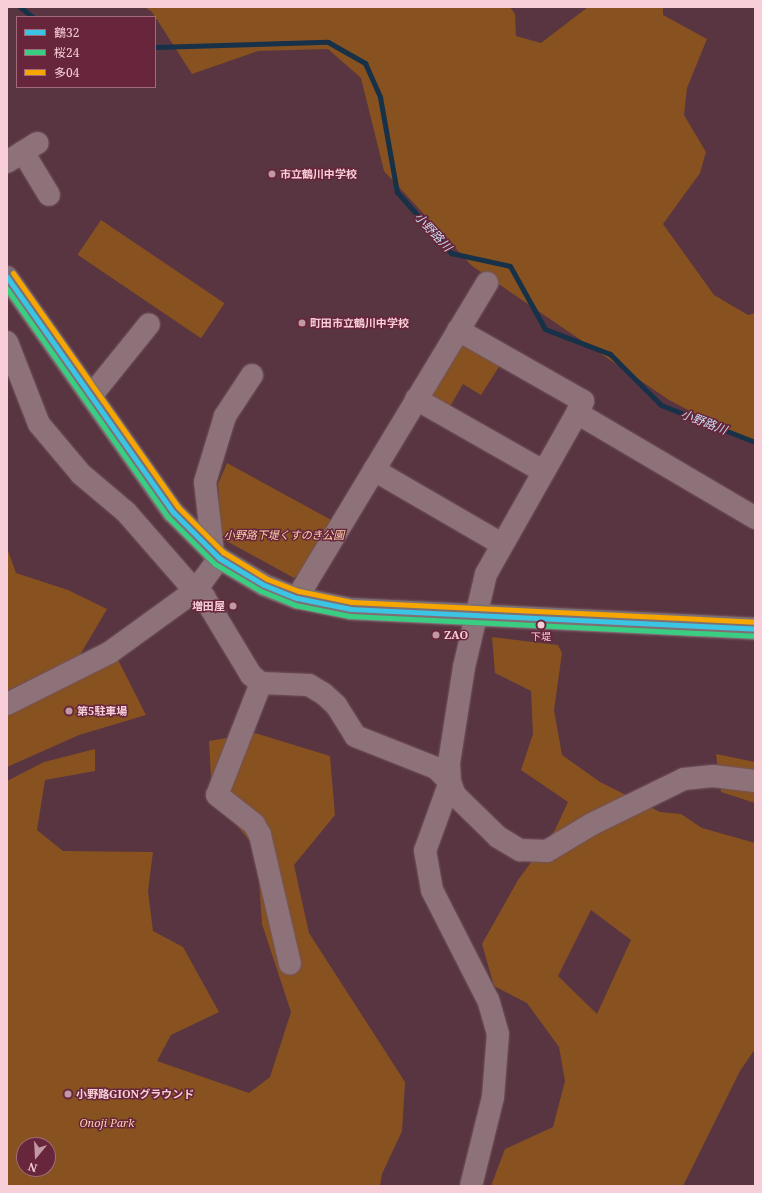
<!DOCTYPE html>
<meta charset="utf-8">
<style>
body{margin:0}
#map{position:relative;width:762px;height:1193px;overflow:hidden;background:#583540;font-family:"Noto Serif","Noto Sans JP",serif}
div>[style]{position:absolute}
.green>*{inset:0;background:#875220;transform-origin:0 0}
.stream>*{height:5px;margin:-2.5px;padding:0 2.5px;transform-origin:2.5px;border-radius:2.5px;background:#163148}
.roads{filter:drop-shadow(0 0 1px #73535d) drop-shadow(0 0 1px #73535d)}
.minor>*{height:22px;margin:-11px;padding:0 11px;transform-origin:11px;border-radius:11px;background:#8e727a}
.major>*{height:22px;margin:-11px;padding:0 11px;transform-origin:11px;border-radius:11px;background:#7d7075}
.bus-1>*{height:5px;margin:-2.5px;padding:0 2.5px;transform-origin:2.5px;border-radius:2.5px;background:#3ac5e4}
.bus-2>*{height:5px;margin:-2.5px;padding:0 2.5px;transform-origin:2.5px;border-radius:2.5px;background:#3ace82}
.bus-3>*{height:5px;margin:-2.5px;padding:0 2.5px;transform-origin:2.5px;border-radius:2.5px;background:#f7a600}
.dots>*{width:11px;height:11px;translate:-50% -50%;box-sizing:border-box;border:2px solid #67263b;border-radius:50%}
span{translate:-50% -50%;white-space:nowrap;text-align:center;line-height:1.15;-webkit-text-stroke:3px #67263b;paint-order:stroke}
.bus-label{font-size:10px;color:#f8cfd8}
.poi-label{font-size:11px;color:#f8cfd8;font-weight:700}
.left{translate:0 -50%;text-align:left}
.right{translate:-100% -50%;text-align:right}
.park-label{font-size:11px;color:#fcd1ab;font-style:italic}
.water-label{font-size:12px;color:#c9dff1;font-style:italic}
.frame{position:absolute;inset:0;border:8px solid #f8cfd8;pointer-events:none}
.legend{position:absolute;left:16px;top:16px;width:140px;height:72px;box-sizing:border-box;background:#67263b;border:1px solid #a16a7a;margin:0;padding:5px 7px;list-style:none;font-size:12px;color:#f8cfd8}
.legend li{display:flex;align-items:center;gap:8px;height:20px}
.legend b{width:20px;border:1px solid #a16a7a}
.north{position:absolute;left:16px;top:1137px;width:40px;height:40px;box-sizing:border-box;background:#67263b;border:1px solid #a16a7a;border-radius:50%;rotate:198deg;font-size:11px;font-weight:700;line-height:16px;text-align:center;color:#f8cfd8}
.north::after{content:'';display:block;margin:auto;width:14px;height:18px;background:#c099a3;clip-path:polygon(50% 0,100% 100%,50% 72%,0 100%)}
</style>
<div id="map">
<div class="green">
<i style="clip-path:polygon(145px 7px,510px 7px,515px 14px,516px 36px,541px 43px,588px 7px,663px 7px,663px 15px,707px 39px,687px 88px,684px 115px,706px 152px,700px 173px,663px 224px,714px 295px,748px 315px,755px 313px,755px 445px,669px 400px,472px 266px,384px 171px,361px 78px,328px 49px,258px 51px,192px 74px,152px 12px)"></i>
<i style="left:101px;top:220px;width:149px;height:42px;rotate:34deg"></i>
<i style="clip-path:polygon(466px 340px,502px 362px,481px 395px,463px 384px,448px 410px,429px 400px,454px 344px)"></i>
<i style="clip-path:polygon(227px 463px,333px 521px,310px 565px,294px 578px,221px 538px,218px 484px)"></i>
<i style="clip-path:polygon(7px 548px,16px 573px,68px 590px,107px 609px,80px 655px,7px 691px)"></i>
<i style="clip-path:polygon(evenodd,492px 637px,558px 645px,562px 653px,554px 710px,562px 755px,600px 782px,660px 812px,681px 814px,702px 828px,755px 843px,755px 1049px,740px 1071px,683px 1186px,491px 1186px,505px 1149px,553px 1127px,565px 1081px,559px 1047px,527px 1003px,494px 986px,482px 944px,518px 880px,555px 830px,568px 802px,521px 770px,533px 734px,531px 691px,495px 673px,492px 637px,591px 910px,631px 940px,597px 1014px,558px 976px,591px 910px)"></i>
<i style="clip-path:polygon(110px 644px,146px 715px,79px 735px,7px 767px,7px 696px)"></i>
<i style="clip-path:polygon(evenodd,255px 733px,330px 756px,335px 815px,294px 865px,309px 933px,405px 1082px,402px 1131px,382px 1174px,380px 1186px,7px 1186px,7px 781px,44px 762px,95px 749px,95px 771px,45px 780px,37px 830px,63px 851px,153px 852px,148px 891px,153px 931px,183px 947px,219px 1012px,171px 1035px,157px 1061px,249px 1093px,270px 1077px,291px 1012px,262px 924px,257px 850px,212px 795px,209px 741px,255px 733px,24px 1145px,48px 1145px,48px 1169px,24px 1169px,24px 1145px)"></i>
<i style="clip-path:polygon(716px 754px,755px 762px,755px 803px,721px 792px)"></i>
</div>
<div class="stream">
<i style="left:20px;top:7px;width:16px;rotate:38deg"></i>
<i style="left:155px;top:47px;width:173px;rotate:-1.7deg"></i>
<i style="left:328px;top:42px;width:43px;rotate:29.6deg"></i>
<i style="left:365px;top:63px;width:37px;rotate:66deg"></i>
<i style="left:380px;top:97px;width:97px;rotate:79.9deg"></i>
<i style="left:397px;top:192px;width:81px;rotate:48.5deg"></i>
<i style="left:451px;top:253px;width:60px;rotate:12.4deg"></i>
<i style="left:510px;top:266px;width:72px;rotate:60.9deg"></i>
<i style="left:545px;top:329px;width:70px;rotate:21deg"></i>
<i style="left:610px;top:354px;width:72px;rotate:45deg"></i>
<i style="left:661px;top:405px;width:101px;rotate:21.5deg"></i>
</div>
<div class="roads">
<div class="minor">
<i style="left:23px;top:152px;width:50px;rotate:58.8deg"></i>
<i style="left:7px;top:162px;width:36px;rotate:-32deg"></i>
<i style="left:458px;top:330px;width:144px;rotate:29.6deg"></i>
<i style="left:583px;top:401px;width:13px;rotate:117deg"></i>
<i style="left:7px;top:342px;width:88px;rotate:68.7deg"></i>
<i style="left:39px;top:424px;width:65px;rotate:50deg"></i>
<i style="left:81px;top:474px;width:59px;rotate:40.2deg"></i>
<i style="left:126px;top:512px;width:93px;rotate:48.9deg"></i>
<i style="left:187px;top:582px;width:23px;rotate:41deg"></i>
<i style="left:204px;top:597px;width:91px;rotate:58.9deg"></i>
<i style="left:251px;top:675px;width:13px;rotate:39deg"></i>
<i style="left:261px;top:683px;width:48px;rotate:2.4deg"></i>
<i style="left:309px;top:685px;width:17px;rotate:31deg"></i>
<i style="left:324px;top:694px;width:16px;rotate:43deg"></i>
<i style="left:336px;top:705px;width:36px;rotate:58deg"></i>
<i style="left:355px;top:736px;width:87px;rotate:21.6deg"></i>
<i style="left:436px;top:768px;width:20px;rotate:45deg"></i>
<i style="left:450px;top:782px;width:14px;rotate:69deg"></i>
<i style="left:455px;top:795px;width:60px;rotate:44.3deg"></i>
<i style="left:498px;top:837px;width:26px;rotate:31deg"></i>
<i style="left:520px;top:850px;width:27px;rotate:2deg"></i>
<i style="left:547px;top:851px;width:52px;rotate:-31deg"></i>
<i style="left:592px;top:824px;width:102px;rotate:-26.1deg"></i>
<i style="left:684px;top:779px;width:29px;rotate:-6deg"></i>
<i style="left:713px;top:776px;width:42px;rotate:6.8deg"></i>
<i style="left:91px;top:396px;width:92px;rotate:-51.1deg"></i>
<i style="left:416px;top:399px;width:146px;rotate:29.6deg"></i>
<i style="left:374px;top:470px;width:146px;rotate:30.1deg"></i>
<i style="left:213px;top:552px;width:70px;rotate:-96.5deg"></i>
<i style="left:205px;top:482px;width:69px;rotate:-73.1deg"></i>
<i style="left:225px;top:416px;width:49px;rotate:-56.6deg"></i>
<i style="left:297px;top:598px;width:368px;rotate:-58.9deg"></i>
<i style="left:261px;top:683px;width:120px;rotate:111.4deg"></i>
<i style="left:217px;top:795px;width:47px;rotate:38.1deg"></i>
<i style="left:254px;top:824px;width:13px;rotate:61deg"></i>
<i style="left:260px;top:835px;width:132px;rotate:76.9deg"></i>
<i style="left:7px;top:704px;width:114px;rotate:-26.6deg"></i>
<i style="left:109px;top:653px;width:107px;rotate:-35.9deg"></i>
<i style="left:196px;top:590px;width:39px;rotate:-54deg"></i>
<i style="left:471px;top:1186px;width:92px;rotate:-76.1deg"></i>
<i style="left:493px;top:1097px;width:63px;rotate:-85.5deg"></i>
<i style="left:498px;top:1034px;width:35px;rotate:-106deg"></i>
<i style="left:488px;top:1000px;width:123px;rotate:-117deg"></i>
<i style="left:432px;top:890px;width:40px;rotate:-100deg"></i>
<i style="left:425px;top:851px;width:73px;rotate:-70.1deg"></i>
<i style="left:450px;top:782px;width:19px;rotate:-93deg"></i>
<i style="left:449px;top:763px;width:97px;rotate:-81.1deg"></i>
<i style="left:464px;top:667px;width:96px;rotate:-76.7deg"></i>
<i style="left:486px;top:574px;width:185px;rotate:-60.5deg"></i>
<i style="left:577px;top:413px;width:207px;rotate:30.5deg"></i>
</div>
<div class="major">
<i style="left:7px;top:277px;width:288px;rotate:54.8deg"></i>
<i style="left:173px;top:512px;width:65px;rotate:45deg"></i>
<i style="left:219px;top:558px;width:52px;rotate:31deg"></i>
<i style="left:264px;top:585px;width:35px;rotate:22deg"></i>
<i style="left:297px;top:598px;width:55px;rotate:11.5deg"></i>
<i style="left:351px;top:609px;width:404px;rotate:2.8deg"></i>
</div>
</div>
<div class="bus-1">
<i style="left:7px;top:277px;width:288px;rotate:54.8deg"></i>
<i style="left:173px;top:512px;width:65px;rotate:45deg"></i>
<i style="left:219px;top:558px;width:52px;rotate:31deg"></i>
<i style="left:264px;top:585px;width:35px;rotate:22deg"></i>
<i style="left:297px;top:598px;width:55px;rotate:11.5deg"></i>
<i style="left:351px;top:609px;width:404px;rotate:2.8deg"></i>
</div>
<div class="bus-2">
<i style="left:7px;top:289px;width:279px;rotate:54.8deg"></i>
<i style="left:168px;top:517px;width:66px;rotate:45deg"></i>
<i style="left:215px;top:564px;width:53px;rotate:30.4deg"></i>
<i style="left:261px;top:591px;width:37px;rotate:22deg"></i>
<i style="left:295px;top:605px;width:56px;rotate:11.3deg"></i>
<i style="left:350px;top:616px;width:405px;rotate:2.8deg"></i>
</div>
<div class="bus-3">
<i style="left:13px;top:273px;width:286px;rotate:54.8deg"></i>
<i style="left:178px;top:507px;width:64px;rotate:45deg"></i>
<i style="left:223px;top:552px;width:52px;rotate:31.5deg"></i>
<i style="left:267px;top:579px;width:34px;rotate:21deg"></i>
<i style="left:299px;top:591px;width:54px;rotate:11.7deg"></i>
<i style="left:352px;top:602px;width:403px;rotate:2.8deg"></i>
</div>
<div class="dots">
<i style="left:272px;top:174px;background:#c099a3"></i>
<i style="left:302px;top:323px;background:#c099a3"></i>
<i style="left:233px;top:606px;background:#c099a3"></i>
<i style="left:541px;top:625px;background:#f8cfd8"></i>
<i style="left:436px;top:635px;background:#c099a3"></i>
<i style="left:69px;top:711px;background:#c099a3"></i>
<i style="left:68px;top:1094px;background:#c099a3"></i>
</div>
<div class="bus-label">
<span style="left:541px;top:637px">下堤</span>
</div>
<div class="poi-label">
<span class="left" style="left:280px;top:174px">市立鶴川中学校</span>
<span class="left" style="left:310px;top:323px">町田市立鶴川中学校</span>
<span class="right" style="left:225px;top:606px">増田屋</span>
<span class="left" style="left:444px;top:635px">ZAO</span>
<span class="left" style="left:77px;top:711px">第5駐車場</span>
<span class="left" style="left:76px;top:1094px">小野路GIONグラウンド</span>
</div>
<div class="park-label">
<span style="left:284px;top:535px">小野路下堤くすのき公園</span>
<span style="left:107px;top:1123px">Onoji Park</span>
</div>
<div class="water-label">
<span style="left:433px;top:232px;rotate:47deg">小野路川</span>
<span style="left:704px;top:422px;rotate:21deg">小野路川</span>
</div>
<div class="frame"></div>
<ul class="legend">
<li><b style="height:5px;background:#3ac5e4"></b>鶴32</li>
<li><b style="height:5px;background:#3ace82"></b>桜24</li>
<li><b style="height:5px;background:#f7a600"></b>多04</li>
</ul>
<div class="north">N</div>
</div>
